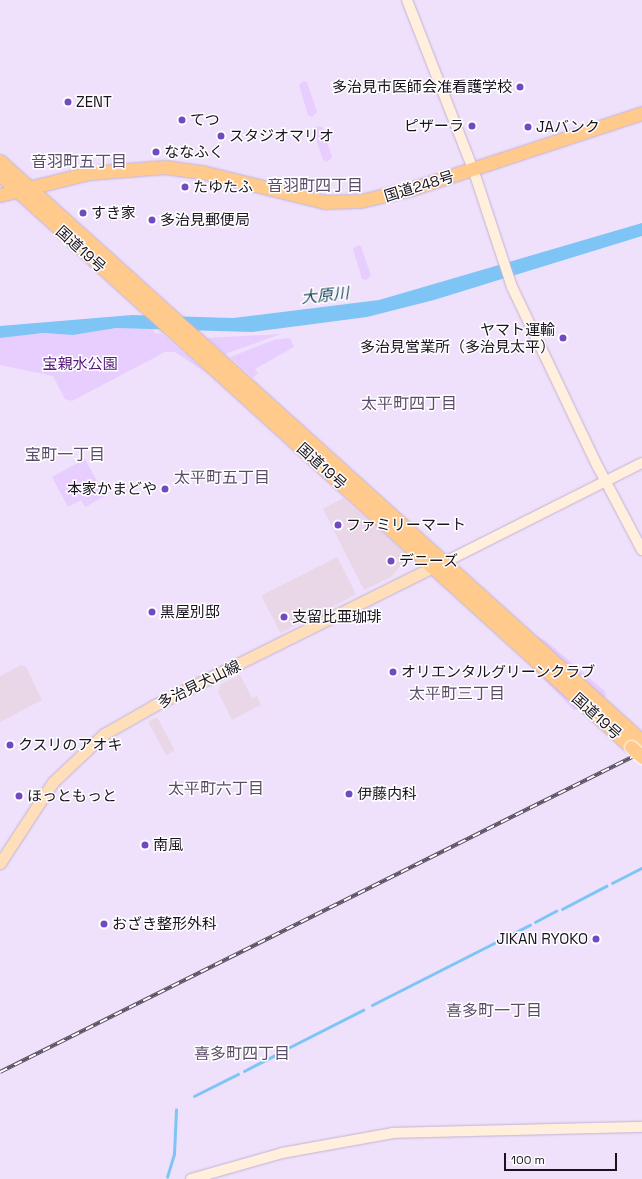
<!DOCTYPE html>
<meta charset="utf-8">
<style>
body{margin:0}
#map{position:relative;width:642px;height:1179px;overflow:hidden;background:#efe1fb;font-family:"Space Grotesk","Noto Sans JP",sans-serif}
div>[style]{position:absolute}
.commercial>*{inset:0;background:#e9d7e8;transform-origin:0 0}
.green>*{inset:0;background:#e8cdff}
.water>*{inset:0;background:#7ec5f6}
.stream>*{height:2.5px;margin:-1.25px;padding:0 1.25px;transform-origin:1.25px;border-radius:1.25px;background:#7ec5f6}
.roads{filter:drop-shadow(0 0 1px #c3b2d2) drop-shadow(0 0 1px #c3b2d2)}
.secondary>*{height:10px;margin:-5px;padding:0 5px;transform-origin:5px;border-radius:5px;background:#ffefdc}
.primary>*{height:11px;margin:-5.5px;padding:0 5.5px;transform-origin:5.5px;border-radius:5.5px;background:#ffdfb9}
.highway>*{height:13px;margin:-6.5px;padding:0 6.5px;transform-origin:6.5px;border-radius:6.5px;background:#ffca8b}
.rail>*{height:4px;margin-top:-2px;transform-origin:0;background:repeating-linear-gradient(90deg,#fff 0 8px,#574f5e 0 16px);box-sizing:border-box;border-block:1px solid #574f5e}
.bridges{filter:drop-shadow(0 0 1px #fff) drop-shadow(0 0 1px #fff)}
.highway-bridge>*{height:13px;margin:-6.5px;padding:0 6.5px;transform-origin:6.5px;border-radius:6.5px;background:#ffca8b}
.dots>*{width:11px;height:11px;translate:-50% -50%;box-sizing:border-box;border:2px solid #fff;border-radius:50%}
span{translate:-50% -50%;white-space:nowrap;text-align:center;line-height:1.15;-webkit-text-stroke:3px #fff;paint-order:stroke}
.poi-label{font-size:15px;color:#19131e}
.right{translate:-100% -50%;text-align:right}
.left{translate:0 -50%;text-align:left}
.street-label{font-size:15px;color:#19131e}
.park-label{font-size:15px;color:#541778}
.neighbourhood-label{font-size:16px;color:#5b4c68}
.water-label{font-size:16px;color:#183f58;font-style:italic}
.scale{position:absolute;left:504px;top:1153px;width:113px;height:18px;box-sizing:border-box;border:2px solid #19131e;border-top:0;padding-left:5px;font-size:12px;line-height:14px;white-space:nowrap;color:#19131e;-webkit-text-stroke:3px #fff;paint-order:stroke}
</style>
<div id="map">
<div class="commercial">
<i style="clip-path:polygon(343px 498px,409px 556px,391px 577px,364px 590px,323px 509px)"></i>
<i style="left:337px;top:557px;width:42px;height:85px;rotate:63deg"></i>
<i style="clip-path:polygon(21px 665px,26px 667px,42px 700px,0 722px,0 676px)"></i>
<i style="clip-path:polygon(240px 675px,252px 698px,257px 696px,261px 705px,232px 720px,218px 692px,221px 684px)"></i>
<i style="left:157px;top:717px;width:38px;height:10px;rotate:62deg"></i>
</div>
<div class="green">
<i style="clip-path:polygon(304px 81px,307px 82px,317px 112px,312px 117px,308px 115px,299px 85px)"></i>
<i style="clip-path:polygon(318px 126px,322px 127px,332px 157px,327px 162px,323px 160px,313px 130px)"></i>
<i style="clip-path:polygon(358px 245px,361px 246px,371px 276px,366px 280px,362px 279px,353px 249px)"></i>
<i style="clip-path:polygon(116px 328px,153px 329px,155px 334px,161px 333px,208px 374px,175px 352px,165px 352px,72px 401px,65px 399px,53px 376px,0 365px,0 338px,43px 333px,73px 335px)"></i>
<i style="clip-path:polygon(281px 334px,225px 354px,207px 338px)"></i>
<i style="clip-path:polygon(290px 338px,294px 347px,255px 369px,258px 373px,253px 378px,230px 357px,274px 340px)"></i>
<i style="clip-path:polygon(85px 459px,105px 496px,85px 507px,81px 500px,68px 507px,52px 477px)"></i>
<i style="clip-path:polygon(530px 633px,546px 641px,605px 691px,606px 696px,603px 698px)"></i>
<i style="clip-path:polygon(510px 645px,580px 710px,574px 710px)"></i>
</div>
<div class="water">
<i style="clip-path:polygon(642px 223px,642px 236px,434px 300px,367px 317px,252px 332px,116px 328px,73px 335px,43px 333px,0 338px,0 326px,132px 315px,233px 318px,379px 300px)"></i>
</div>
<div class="stream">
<i style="left:612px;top:883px;width:34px;rotate:-27deg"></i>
<i style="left:562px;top:909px;width:50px;rotate:-27.6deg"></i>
<i style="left:535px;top:922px;width:24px;rotate:-28deg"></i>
<i style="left:372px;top:1005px;width:177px;rotate:-26.9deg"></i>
<i style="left:290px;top:1047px;width:82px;rotate:-26.9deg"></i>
<i style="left:244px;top:1071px;width:46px;rotate:-27.1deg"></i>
<i style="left:194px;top:1096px;width:49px;rotate:-26.6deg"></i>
<i style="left:167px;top:1177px;width:24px;rotate:-73deg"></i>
<i style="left:174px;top:1154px;width:44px;rotate:-87.4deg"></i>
</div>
<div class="roads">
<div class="secondary">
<i style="left:407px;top:0;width:181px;rotate:68.7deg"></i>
<i style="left:473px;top:169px;width:124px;rotate:71.7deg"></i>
<i style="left:512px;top:287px;width:199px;rotate:64.5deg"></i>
<i style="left:598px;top:467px;width:94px;rotate:62.1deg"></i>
<i style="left:445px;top:562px;width:220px;rotate:-26.7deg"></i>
<i style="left:191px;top:1179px;width:95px;rotate:-15.9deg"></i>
<i style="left:282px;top:1153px;width:113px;rotate:-10.2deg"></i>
<i style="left:393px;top:1133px;width:249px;rotate:-1.4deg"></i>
</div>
<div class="primary">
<i style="left:0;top:863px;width:97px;rotate:-56.8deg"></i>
<i style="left:53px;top:782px;width:70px;rotate:-43.3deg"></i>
<i style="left:104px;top:734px;width:59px;rotate:-29.6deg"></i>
<i style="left:155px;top:705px;width:317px;rotate:-26.4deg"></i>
</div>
<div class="highway">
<i style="left:0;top:161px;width:865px;rotate:42.1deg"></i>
<i style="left:0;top:175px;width:852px;rotate:42.19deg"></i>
<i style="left:0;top:195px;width:92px;rotate:-13.9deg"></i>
<i style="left:89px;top:173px;width:76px;rotate:-4.5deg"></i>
<i style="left:165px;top:167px;width:37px;rotate:8deg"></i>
<i style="left:202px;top:172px;width:127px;rotate:13.7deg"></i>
<i style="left:325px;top:202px;width:35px;rotate:-2deg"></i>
<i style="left:360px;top:201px;width:52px;rotate:-13.2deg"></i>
<i style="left:411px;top:189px;width:243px;rotate:-18.2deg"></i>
</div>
</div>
<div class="rail">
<i style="left:0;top:1072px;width:717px;rotate:-26.49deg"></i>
</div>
<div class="bridges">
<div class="highway-bridge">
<i style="left:631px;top:747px;width:15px;rotate:42deg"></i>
</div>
</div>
<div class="dots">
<i style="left:520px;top:87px;background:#7149c2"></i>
<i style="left:68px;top:102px;background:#7149c2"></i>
<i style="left:182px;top:120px;background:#7149c2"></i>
<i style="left:472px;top:126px;background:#7149c2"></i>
<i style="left:528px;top:127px;background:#7149c2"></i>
<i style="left:221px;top:136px;background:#7149c2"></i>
<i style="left:156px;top:152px;background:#7149c2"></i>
<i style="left:185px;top:187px;background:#7149c2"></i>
<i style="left:83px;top:213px;background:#7149c2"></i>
<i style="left:152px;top:220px;background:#7149c2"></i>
<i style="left:563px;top:338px;background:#7149c2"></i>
<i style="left:165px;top:489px;background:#7149c2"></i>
<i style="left:338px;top:525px;background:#7149c2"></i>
<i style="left:391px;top:561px;background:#7149c2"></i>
<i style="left:152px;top:612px;background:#7149c2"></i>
<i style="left:284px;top:617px;background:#7149c2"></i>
<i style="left:393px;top:672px;background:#7149c2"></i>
<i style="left:10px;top:745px;background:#7149c2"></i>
<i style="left:349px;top:794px;background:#7149c2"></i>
<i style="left:19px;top:796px;background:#7149c2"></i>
<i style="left:145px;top:845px;background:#7149c2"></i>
<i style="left:104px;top:924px;background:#7149c2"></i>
<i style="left:596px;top:939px;background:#7149c2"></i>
</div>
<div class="poi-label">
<span class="right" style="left:512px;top:87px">多治見市医師会准看護学校</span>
<span class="left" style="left:76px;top:102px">ZENT</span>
<span class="left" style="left:190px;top:120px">てつ</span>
<span class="right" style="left:464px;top:126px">ピザーラ</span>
<span class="left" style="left:536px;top:127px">JAバンク</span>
<span class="left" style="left:229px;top:136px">スタジオマリオ</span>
<span class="left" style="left:164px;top:152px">ななふく</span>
<span class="left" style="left:193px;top:187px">たゆたふ</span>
<span class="left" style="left:91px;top:213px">すき家</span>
<span class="left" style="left:160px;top:220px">多治見郵便局</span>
<span class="right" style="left:555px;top:338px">ヤマト運輸<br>多治見営業所（多治見太平）</span>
<span class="right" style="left:157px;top:489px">本家かまどや</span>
<span class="left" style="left:346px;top:525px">ファミリーマート</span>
<span class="left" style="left:399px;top:561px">デニーズ</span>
<span class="left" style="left:160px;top:612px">黒屋別邸</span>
<span class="left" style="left:292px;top:617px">支留比亜珈琲</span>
<span class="left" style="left:401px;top:672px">オリエンタルグリーンクラブ</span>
<span class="left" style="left:18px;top:745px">クスリのアオキ</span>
<span class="left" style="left:357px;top:794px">伊藤内科</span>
<span class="left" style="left:27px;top:796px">ほっともっと</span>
<span class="left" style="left:153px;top:845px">南風</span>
<span class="left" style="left:112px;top:924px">おざき整形外科</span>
<span class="right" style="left:588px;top:939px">JIKAN RYOKO</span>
</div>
<div class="street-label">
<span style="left:419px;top:186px;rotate:-17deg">国道248号</span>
<span style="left:81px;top:249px;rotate:42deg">国道19号</span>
<span style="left:322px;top:466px;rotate:42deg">国道19号</span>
<span style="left:199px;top:684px;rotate:-26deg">多治見犬山線</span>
<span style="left:597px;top:716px;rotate:42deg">国道19号</span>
</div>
<div class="park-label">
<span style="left:80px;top:364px">宝親水公園</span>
</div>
<div class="neighbourhood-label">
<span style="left:79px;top:162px">音羽町五丁目</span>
<span style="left:315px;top:186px">音羽町四丁目</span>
<span style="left:409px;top:404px">太平町四丁目</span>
<span style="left:65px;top:455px">宝町一丁目</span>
<span style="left:222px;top:478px">太平町五丁目</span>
<span style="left:457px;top:694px">太平町三丁目</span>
<span style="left:216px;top:789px">太平町六丁目</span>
<span style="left:494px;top:1011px">喜多町一丁目</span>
<span style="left:242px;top:1054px">喜多町四丁目</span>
</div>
<div class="water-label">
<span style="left:325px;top:296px;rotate:-6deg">大原川</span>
</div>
<div class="scale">100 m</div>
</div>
